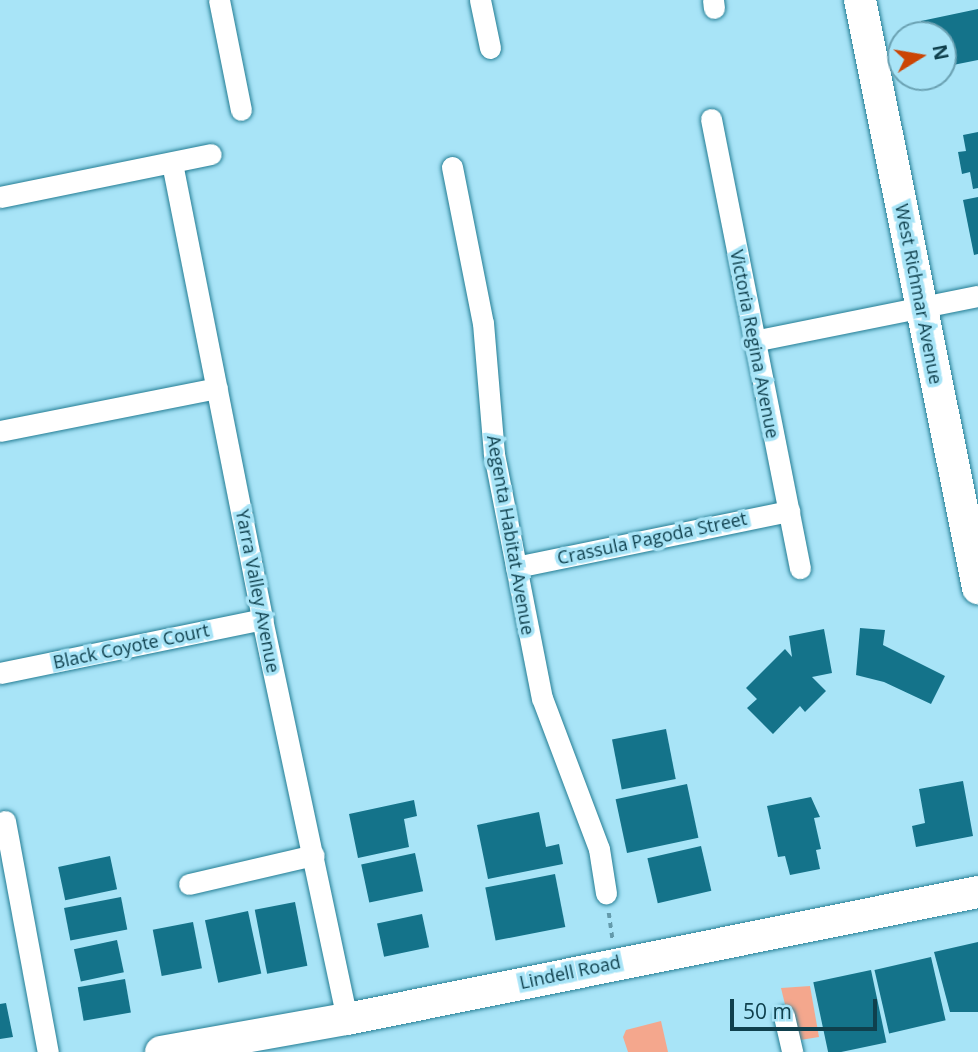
<!DOCTYPE html>
<style>
body{margin:0}
#map{position:relative;width:978px;height:1052px;overflow:hidden;background:#a8e4f7;font-family:"Open Sans",sans-serif}
div>[style]{position:absolute}
.green>*{inset:0;background:#f4a78d}
.building>*{inset:0;background:#14738a;transform-origin:0 0}
.path>*{height:3.5px;margin-top:-1.75px;transform-origin:0;background:repeating-linear-gradient(90deg,#639aab 0 5px,transparent 0 10px)}
.roads{filter:drop-shadow(0 0 2px #247d94) drop-shadow(0 0 2px #247d94)}
.street>*{height:21px;margin:-10.5px;padding:0 10.5px;transform-origin:10.5px;border-radius:10.5px;background:#fff}
.secondary>*{height:32px;margin:-16px;padding:0 16px;transform-origin:16px;border-radius:16px;background:#fff}
span{translate:-50% -50%;white-space:nowrap;text-align:center;line-height:1.15;-webkit-text-stroke:7px #a8e4f7;paint-order:stroke}
.street-label{font-size:18px;color:#0f404d}
.north{position:absolute;left:887px;top:21px;width:70px;height:70px;box-sizing:border-box;background:#a8e4f7;border:2px solid #6ba2b3;border-radius:50%;rotate:79deg;font-size:19px;font-weight:700;line-height:28px;text-align:center;color:#0f404d}
.north::after{content:'';display:block;margin:auto;width:24px;height:32px;background:#cb4505;clip-path:polygon(50% 0,100% 100%,50% 72%,0 100%)}
.scale{position:absolute;left:730px;top:999px;width:147px;height:32px;box-sizing:border-box;border:4px solid #0f404d;border-top:0;padding-left:9px;font-size:21px;line-height:24px;white-space:nowrap;color:#0f404d;-webkit-text-stroke:5px #a8e4f7;paint-order:stroke}
</style>
<div id="map">
<div class="green">
<i style="clip-path:polygon(810px 986px,819px 1037px,794px 1041px,781px 988px)"></i>
<i style="clip-path:polygon(661px 1021px,668px 1052px,628px 1052px,623px 1037px,626px 1030px)"></i>
</div>
<div class="building">
<i style="clip-path:polygon(978px 9px,978px 60px,943px 67px,943px 35px,924px 35px,921px 21px)"></i>
<i style="clip-path:polygon(978px 132px,978px 188px,973px 189px,970px 172px,962px 174px,958px 152px,966px 151px,963px 135px)"></i>
<i style="clip-path:polygon(978px 197px,978px 254px,974px 255px,963px 200px)"></i>
<i style="clip-path:polygon(860px 628px,885px 630px,883px 645px,945px 676px,931px 704px,884px 682px,856px 675px)"></i>
<i style="clip-path:polygon(824px 629px,832px 673px,812px 677px,826px 691px,805px 712px,800px 706px,773px 734px,747px 708px,757px 699px,746px 688px,785px 649px,792px 657px,789px 636px)"></i>
<i style="left:666px;top:729px;width:51px;height:55px;rotate:79deg"></i>
<i style="clip-path:polygon(963px 781px,973px 836px,916px 847px,912px 826px,925px 823px,919px 789px)"></i>
<i style="left:687px;top:784px;width:55px;height:73px;rotate:78deg"></i>
<i style="clip-path:polygon(811px 797px,820px 817px,814px 818px,821px 849px,816px 850px,820px 869px,790px 875px,785px 856px,778px 857px,767px 806px)"></i>
<i style="clip-path:polygon(414px 800px,417px 816px,404px 819px,409px 847px,358px 858px,349px 814px)"></i>
<i style="clip-path:polygon(539px 812px,546px 847px,559px 844px,563px 864px,488px 879px,477px 825px)"></i>
<i style="left:701px;top:846px;width:46px;height:55px;rotate:77deg"></i>
<i style="left:415px;top:853px;width:39px;height:55px;rotate:78deg"></i>
<i style="left:110px;top:856px;width:34px;height:53px;rotate:78deg"></i>
<i style="left:555px;top:874px;width:54px;height:71px;rotate:79deg"></i>
<i style="left:121px;top:897px;width:33px;height:58px;rotate:79deg"></i>
<i style="left:295px;top:902px;width:65px;height:41px;rotate:79deg"></i>
<i style="left:248px;top:911px;width:64px;height:44px;rotate:78deg"></i>
<i style="left:422px;top:914px;width:34px;height:46px;rotate:78deg"></i>
<i style="left:193px;top:922px;width:47px;height:41px;rotate:79deg"></i>
<i style="left:117px;top:940px;width:33px;height:44px;rotate:78deg"></i>
<i style="clip-path:polygon(978px 942px,978px 1012px,950px 1012px,934px 952px)"></i>
<i style="left:931px;top:957px;width:65px;height:58px;rotate:77deg"></i>
<i style="left:871px;top:970px;width:74px;height:59px;rotate:78deg"></i>
<i style="left:125px;top:979px;width:34px;height:48px;rotate:80deg"></i>
<i style="clip-path:polygon(6px 1003px,13px 1037px,0 1039px,0 1004px)"></i>
</div>
<div class="path">
<i style="left:609px;top:913px;width:27px;rotate:82deg"></i>
</div>
<div class="roads">
<div class="street">
<i style="left:219px;top:0;width:112px;rotate:78.7deg"></i>
<i style="left:480px;top:0;width:49px;rotate:78.2deg"></i>
<i style="left:713px;top:0;width:8px;rotate:83deg"></i>
<i style="left:711px;top:119px;width:458px;rotate:78.8deg"></i>
<i style="left:172px;top:163px;width:465px;rotate:78.8deg"></i>
<i style="left:262px;top:619px;width:409px;rotate:78deg"></i>
<i style="left:452px;top:167px;width:159px;rotate:78.8deg"></i>
<i style="left:483px;top:323px;width:131px;rotate:85.2deg"></i>
<i style="left:494px;top:454px;width:249px;rotate:78.9deg"></i>
<i style="left:542px;top:698px;width:161px;rotate:69.3deg"></i>
<i style="left:599px;top:849px;width:45px;rotate:81deg"></i>
<i style="left:0;top:197px;width:215px;rotate:-11.5deg"></i>
<i style="left:754px;top:341px;width:228px;rotate:-11.4deg"></i>
<i style="left:0;top:431px;width:221px;rotate:-11.2deg"></i>
<i style="left:516px;top:567px;width:279px;rotate:-11.6deg"></i>
<i style="left:0;top:673px;width:268px;rotate:-11.6deg"></i>
<i style="left:5px;top:821px;width:235px;rotate:79.5deg"></i>
<i style="left:189px;top:884px;width:128px;rotate:-13.1deg"></i>
<i style="left:784px;top:1016px;width:37px;rotate:77deg"></i>
</div>
<div class="secondary">
<i style="left:860px;top:0;width:600px;rotate:78.65deg"></i>
<i style="left:161px;top:1052px;width:189px;rotate:-10.1deg"></i>
<i style="left:347px;top:1019px;width:644px;rotate:-11.38deg"></i>
</div>
</div>
<div class="street-label">
<span style="left:919px;top:294px;rotate:79deg">West Richmar Avenue</span>
<span style="left:755px;top:344px;rotate:79deg">Victoria Regina Avenue</span>
<span style="left:511px;top:535px;rotate:80deg">Aegenta Habitat Avenue</span>
<span style="left:652px;top:538px;rotate:-12deg">Crassula Pagoda Street</span>
<span style="left:258px;top:591px;rotate:79deg">Yarra Valley Avenue</span>
<span style="left:131px;top:646px;rotate:-12deg">Black Coyote Court</span>
<span style="left:570px;top:972px;rotate:-12deg">Lindell Road</span>
</div>
<div class="north">N</div>
<div class="scale">50 m</div>
</div>
